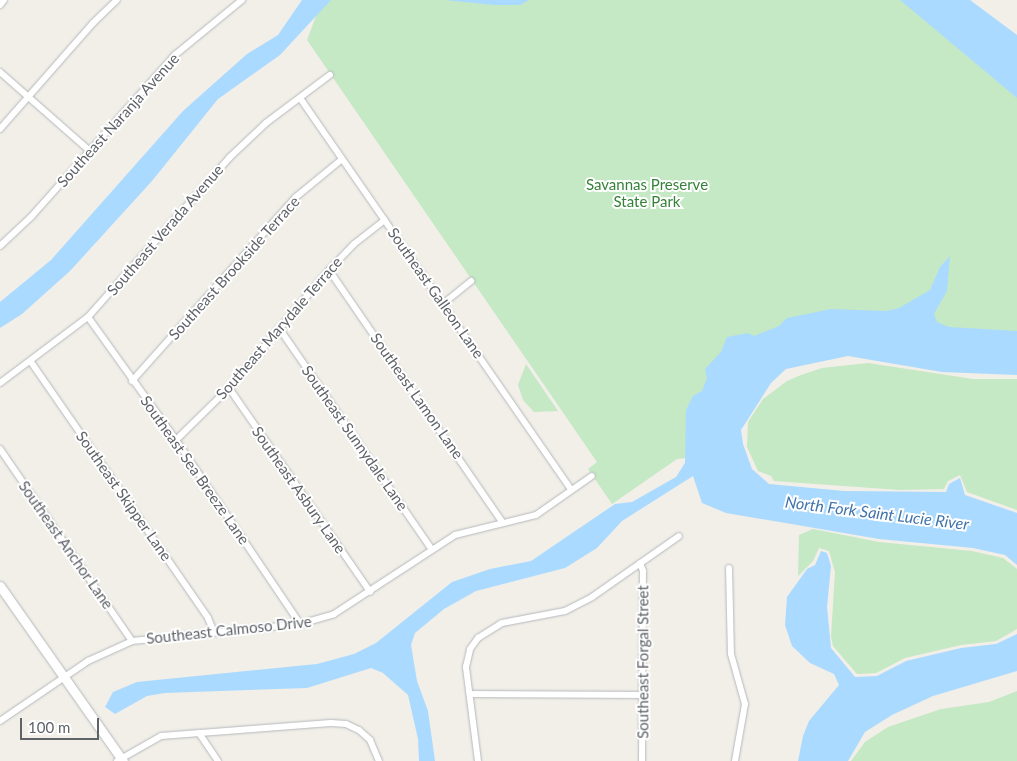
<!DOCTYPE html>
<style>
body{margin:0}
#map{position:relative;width:1017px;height:761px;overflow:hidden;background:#f1efe8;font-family:Lato,sans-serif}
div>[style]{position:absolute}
.green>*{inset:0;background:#c5e8c5}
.water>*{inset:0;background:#aadaff}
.roads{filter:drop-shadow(0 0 1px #b5b8bc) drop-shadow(0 0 1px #b5b8bc)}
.street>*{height:6px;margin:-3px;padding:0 3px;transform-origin:3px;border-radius:3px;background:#fff}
.secondary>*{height:9px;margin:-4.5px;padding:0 4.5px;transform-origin:4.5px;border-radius:4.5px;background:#fff}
span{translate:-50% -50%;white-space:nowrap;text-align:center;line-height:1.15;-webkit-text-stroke:4px #fff;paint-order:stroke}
.street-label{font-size:15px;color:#5f6368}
.park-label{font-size:15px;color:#348238}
.water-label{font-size:16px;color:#4174aa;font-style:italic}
.scale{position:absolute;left:20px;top:718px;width:79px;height:22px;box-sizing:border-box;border:2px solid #5f6368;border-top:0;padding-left:6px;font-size:15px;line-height:18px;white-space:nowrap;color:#5f6368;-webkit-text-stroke:4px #fff;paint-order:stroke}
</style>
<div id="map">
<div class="green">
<i style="clip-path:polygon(322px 0,933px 0,1017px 74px,1017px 347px,761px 347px,703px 456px,677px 459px,612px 504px,588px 469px,597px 462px,307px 40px)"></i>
<i style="clip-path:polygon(868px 363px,973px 379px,1017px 379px,1017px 510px,967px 492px,960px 475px,948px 481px,944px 489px,900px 490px,774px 481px,771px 476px,758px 471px,747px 447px,748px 422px,763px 399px,787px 381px,801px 375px,822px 368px)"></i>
<i style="clip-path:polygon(526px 364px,558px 411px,534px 412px,523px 400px,518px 385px)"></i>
<i style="clip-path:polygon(813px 529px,879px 542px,972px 551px,1003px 558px,1017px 569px,1017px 629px,996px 641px,961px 645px,905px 658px,876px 673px,857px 674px,833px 646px,831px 637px,835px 572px,829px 551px,819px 548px,813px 561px,798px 576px,799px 535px)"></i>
<i style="clip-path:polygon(1017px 691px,1017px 761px,851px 761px,865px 742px,888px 727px,941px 709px,989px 702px)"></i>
</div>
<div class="water">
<i style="clip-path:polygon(302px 0,331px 0,280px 55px,218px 99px,152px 181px,70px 271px,22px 314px,0 328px,0 302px,51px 260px,183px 111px,247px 54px,278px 35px)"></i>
<i style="clip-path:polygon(444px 0,529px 0,520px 5px,494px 5px)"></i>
<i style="clip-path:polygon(900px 0,970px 0,1017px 35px,1017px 98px)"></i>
<i style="clip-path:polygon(950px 256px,947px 291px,934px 314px,937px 322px,949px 327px,1017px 331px,1017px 375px,942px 372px,848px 356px,786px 369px,771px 383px,741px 430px,743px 444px,752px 469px,769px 484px,844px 491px,946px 492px,949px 484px,960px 478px,965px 495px,1017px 513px,1017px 565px,1005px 555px,973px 548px,879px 539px,726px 513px,702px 503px,693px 476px,622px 521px,597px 548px,565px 568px,476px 591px,444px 609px,415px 633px,411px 645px,417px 681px,428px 711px,435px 761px,419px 761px,418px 739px,408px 695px,383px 673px,371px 668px,307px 688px,165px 693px,147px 696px,115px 714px,105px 707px,113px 692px,137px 682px,317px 664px,354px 654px,376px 643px,452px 582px,490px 569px,531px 561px,615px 504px,632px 502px,676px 477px,685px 463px,686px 410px,693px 396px,702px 391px,707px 378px,705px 369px,721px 352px,727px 337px,748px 333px,754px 336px,779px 326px,787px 318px,831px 309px,887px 311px,899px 308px,930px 290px,940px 267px)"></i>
<i style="clip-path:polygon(821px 551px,827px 553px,831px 566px,827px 607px,831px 648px,855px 677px,877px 676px,906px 661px,961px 648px,996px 644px,1017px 634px,1017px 671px,933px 696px,892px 715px,865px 732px,848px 761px,798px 761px,803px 736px,809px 721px,839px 685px,834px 674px,810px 663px,792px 646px,785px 625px,787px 597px,807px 569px,815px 565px)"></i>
</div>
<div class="roads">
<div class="street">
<i style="left:0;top:5px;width:6px;rotate:-51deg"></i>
<i style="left:0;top:72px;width:120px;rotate:41.3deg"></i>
<i style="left:300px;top:98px;width:476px;rotate:55.3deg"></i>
<i style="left:0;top:129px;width:141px;rotate:-48.7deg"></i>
<i style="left:93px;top:23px;width:33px;rotate:-44deg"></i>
<i style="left:0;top:246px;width:42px;rotate:-43.1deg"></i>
<i style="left:31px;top:217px;width:217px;rotate:-48.4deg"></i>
<i style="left:175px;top:55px;width:87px;rotate:-39.4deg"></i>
<i style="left:329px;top:270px;width:307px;rotate:55.5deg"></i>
<i style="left:444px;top:303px;width:35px;rotate:-39deg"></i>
<i style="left:88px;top:317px;width:151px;rotate:54.4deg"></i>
<i style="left:176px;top:440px;width:222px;rotate:56deg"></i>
<i style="left:279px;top:328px;width:267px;rotate:55.4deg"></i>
<i style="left:31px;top:362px;width:311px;rotate:55.3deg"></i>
<i style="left:208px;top:618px;width:15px;rotate:67deg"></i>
<i style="left:132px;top:381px;width:246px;rotate:-48.3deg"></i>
<i style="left:296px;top:197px;width:58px;rotate:-39.4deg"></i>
<i style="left:0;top:383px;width:110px;rotate:-36.9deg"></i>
<i style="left:88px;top:317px;width:213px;rotate:-48.4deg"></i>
<i style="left:229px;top:158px;width:51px;rotate:-43.4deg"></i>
<i style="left:266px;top:123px;width:80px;rotate:-36.9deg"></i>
<i style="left:229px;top:388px;width:248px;rotate:55.3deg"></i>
<i style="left:176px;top:440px;width:74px;rotate:-44.5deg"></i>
<i style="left:229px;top:388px;width:155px;rotate:-49.7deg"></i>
<i style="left:329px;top:270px;width:36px;rotate:-46deg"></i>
<i style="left:354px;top:244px;width:39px;rotate:-38deg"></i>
<i style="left:0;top:449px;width:233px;rotate:55.5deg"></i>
<i style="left:640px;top:563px;width:9px;rotate:69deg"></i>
<i style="left:643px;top:571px;width:190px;rotate:90.3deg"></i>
<i style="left:729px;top:568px;width:86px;rotate:88.7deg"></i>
<i style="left:731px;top:654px;width:52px;rotate:74.4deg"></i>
<i style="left:745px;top:704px;width:58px;rotate:100deg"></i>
<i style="left:470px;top:694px;width:173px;rotate:0.3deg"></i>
<i style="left:0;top:721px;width:107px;rotate:-34.3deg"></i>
<i style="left:88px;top:661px;width:48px;rotate:-24.4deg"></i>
<i style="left:132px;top:641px;width:169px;rotate:-5.8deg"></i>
<i style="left:300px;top:624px;width:35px;rotate:-16deg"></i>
<i style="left:334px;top:614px;width:145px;rotate:-33.1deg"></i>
<i style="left:455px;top:535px;width:83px;rotate:-13.9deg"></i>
<i style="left:536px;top:515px;width:68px;rotate:-34.9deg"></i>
<i style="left:199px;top:733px;width:34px;rotate:56deg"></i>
<i style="left:117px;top:761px;width:51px;rotate:-29.6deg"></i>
<i style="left:161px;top:736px;width:170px;rotate:-4.4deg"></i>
<i style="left:331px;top:723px;width:15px;rotate:4deg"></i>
<i style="left:346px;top:724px;width:14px;rotate:25deg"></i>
<i style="left:359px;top:730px;width:15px;rotate:42deg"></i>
<i style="left:370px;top:740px;width:23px;rotate:67deg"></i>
<i style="left:478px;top:761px;width:95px;rotate:-97.3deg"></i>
<i style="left:466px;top:667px;width:18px;rotate:-77deg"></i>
<i style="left:470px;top:649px;width:14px;rotate:-54deg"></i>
<i style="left:478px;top:638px;width:28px;rotate:-32deg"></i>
<i style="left:502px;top:623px;width:64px;rotate:-10.8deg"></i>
<i style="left:565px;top:611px;width:30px;rotate:-27deg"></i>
<i style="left:592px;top:597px;width:106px;rotate:-35deg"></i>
</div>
<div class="secondary">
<i style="left:0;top:586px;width:214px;rotate:54.9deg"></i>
</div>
</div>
<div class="street-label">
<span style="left:118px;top:120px;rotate:-48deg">Southeast Naranja Avenue</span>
<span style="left:165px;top:230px;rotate:-49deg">Southeast Verada Avenue</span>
<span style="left:234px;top:268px;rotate:-48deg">Southeast Brookside Terrace</span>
<span style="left:436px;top:293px;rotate:55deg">Southeast Galleon Lane</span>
<span style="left:279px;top:328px;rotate:-49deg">Southeast Marydale Terrace</span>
<span style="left:417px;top:396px;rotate:55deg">Southeast Lamon Lane</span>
<span style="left:355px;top:438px;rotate:55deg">Southeast Sunnydale Lane</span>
<span style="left:195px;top:470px;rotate:55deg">Southeast Sea Breeze Lane</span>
<span style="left:299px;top:490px;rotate:55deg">Southeast Asbury Lane</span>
<span style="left:124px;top:496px;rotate:55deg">Southeast Skipper Lane</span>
<span style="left:66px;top:545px;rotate:55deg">Southeast Anchor Lane</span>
<span style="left:229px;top:630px;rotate:-6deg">Southeast Calmoso Drive</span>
<span style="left:643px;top:662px;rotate:-90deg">Southeast Forgal Street</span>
</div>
<div class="park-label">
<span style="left:647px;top:193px">Savannas Preserve<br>State Park</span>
</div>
<div class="water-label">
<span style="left:877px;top:513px;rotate:7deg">North Fork Saint Lucie River</span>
</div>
<div class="scale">100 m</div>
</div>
